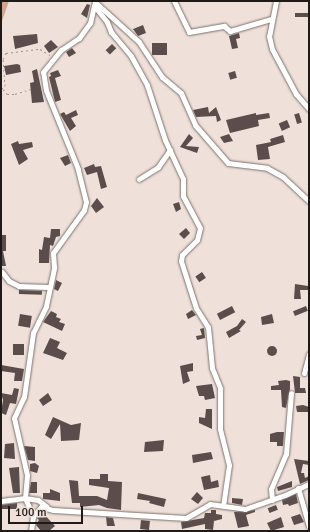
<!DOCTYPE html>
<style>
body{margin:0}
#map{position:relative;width:310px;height:532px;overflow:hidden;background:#efe0da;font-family:Signika,sans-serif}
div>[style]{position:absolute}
.forest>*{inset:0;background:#d0a691}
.building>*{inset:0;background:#5b4d4c;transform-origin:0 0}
.round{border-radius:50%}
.path>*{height:1px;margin-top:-0.5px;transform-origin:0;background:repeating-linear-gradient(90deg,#9f948f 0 2px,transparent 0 5px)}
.roads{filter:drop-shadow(0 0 1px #7e716b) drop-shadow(0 0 1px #7e716b)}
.street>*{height:5px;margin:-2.5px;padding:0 2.5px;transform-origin:2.5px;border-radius:2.5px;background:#fff}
span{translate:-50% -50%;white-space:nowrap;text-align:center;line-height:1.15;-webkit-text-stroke:4px #efe0da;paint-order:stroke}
.frame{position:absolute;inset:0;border:2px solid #1f1a18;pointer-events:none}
.scale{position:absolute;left:8px;top:506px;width:75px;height:18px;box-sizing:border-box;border:2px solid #1f1a18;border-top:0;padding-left:5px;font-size:12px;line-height:14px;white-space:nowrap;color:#1f1a18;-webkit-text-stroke:3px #efe0da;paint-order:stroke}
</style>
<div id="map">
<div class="forest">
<i style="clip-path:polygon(1px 1px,9px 1px,1px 24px)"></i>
</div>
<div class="building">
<i style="clip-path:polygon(87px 4px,90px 5px,87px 18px,81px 14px)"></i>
<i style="left:295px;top:13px;width:14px;height:4px"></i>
<i style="clip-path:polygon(143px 25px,146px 33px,138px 36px,133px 29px)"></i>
<i style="clip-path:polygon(239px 33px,240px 38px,236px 39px,238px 48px,232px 49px,229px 36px)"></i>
<i style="clip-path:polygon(37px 34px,38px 43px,15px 49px,13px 36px)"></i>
<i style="clip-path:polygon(51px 40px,58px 47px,49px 53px,44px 46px)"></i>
<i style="left:152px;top:43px;width:15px;height:12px"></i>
<i style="left:112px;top:44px;width:6px;height:9px;rotate:45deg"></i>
<i style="clip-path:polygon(72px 48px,76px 53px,69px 57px,66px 52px)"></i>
<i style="clip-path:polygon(17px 64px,20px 65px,21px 72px,6px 75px,4px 66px)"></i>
<i style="clip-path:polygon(37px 69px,44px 102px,32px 103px,30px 83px,34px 82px,32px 71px)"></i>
<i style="clip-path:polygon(58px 70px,61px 76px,55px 78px,61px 100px,55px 102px,49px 77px,51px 76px,50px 73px)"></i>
<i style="left:235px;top:71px;width:7px;height:7px;rotate:74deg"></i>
<i style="clip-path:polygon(208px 107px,209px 113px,216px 107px,221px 120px,217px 122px,216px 116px,196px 117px,193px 110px)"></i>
<i style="clip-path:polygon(76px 110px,78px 115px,71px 118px,76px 126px,70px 131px,60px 114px,64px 112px,66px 115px)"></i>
<i style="clip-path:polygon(256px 113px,256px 115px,269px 113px,270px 118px,258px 120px,259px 126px,230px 133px,226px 120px)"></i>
<i style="left:299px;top:113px;width:10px;height:5px;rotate:73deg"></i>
<i style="left:287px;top:120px;width:8px;height:9px;rotate:67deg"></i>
<i style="clip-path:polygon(189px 134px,193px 138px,186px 146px,199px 147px,197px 153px,180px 147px)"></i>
<i style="clip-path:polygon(229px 134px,233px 141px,224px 143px,220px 137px)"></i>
<i style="clip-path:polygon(283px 135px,285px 142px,268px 147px,270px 159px,258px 160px,256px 145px,271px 142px,270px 139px)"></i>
<i style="clip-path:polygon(18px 141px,19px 144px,32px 142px,33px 147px,23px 150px,28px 159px,19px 165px,11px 144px)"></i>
<i style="clip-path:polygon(68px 155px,71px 163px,65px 166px,60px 158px)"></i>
<i style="clip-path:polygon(94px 164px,95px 167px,101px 166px,107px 187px,101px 189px,97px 172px,87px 175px,84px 168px)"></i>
<i style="clip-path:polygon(97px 198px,104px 207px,96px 213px,91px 206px)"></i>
<i style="clip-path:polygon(179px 202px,181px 209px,176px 212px,173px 204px)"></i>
<i style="clip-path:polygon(186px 228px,190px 233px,184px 239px,179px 234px)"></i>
<i style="clip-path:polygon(51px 229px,60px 229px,60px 236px,56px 237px,53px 246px,50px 245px,49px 263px,39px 263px,39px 249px,42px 250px,44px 237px,50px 238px)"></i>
<i style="clip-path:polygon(2px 235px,6px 235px,6px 251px,3px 251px,6px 266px,1px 266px)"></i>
<i style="left:202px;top:272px;width:7px;height:8px;rotate:56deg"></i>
<i style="clip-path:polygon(56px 280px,62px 283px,58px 291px,54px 289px)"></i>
<i style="clip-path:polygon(295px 284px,308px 286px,308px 290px,300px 290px,301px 299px,294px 299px)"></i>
<i style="left:19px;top:290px;width:23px;height:4px;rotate:2deg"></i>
<i style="left:232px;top:306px;width:7px;height:17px;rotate:63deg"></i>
<i style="left:306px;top:306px;width:5px;height:14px;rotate:68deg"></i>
<i style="clip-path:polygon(192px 310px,196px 315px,188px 319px,186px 314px)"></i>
<i style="clip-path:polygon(51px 311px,57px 314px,56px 317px,61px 319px,59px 322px,65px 324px,62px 331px,43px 322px)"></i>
<i style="left:20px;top:314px;width:12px;height:12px;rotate:9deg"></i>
<i style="clip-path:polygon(272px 314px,274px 323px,262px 325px,261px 317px)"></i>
<i style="clip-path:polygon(242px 319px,246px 322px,239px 330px,241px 331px,229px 338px,226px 332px,237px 326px)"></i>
<i style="clip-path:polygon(204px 328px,205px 338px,197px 340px,196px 336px,202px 335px,200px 329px)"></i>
<i style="clip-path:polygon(50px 338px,60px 342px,57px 348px,67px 353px,63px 360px,43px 353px)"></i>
<i style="left:13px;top:344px;width:11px;height:11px"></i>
<i class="round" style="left:267px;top:346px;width:10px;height:10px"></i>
<i style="clip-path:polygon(193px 363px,193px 371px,187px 372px,190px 381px,183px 384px,180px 366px)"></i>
<i style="clip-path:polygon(1px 365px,24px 369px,22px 381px,14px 381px,15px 373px,1px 371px)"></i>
<i style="clip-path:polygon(293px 376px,300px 377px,300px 388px,305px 388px,306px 393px,295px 393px)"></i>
<i style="clip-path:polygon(286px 380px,290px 381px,290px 389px,286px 408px,282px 407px,281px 390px,271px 390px,271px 386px,279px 385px,278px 381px)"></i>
<i style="clip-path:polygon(212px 384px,215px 398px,205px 400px,204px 396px,199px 396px,196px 386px)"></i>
<i style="clip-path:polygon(14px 388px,19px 389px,16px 404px,10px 403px,6px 415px,1px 413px,3px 400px,1px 393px,12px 395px)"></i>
<i style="clip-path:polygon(48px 393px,52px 400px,43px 406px,39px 400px)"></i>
<i style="clip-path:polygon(303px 405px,309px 407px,309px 412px,297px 412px,296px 406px)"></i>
<i style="clip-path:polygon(206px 409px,212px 409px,212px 429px,199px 423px,199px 417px,205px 418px)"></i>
<i style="clip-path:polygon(53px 417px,71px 425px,81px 423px,79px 440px,61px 441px,60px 424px,51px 439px,45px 435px)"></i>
<i style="clip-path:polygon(277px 432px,284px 432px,283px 446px,277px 446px,277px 442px,270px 442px,270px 434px)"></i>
<i style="clip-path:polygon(164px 440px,163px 451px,144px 452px,145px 442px)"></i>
<i style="clip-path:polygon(14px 443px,15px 459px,4px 458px,5px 444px)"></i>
<i style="clip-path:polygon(24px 446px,35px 447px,35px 461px,28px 460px)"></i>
<i style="clip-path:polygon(211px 452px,213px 459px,193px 463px,192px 455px)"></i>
<i style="clip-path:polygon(294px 459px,309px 461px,309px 465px,303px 464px,301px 473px,304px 473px,305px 478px,309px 476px,309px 480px,300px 484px)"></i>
<i style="clip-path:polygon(35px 463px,39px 466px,37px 473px,30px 471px,30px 464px)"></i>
<i style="clip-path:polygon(19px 467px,20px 493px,13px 493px,9px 468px)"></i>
<i style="clip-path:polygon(100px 474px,108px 474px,108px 481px,122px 482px,121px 510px,107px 508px,99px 505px,80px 507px,80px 503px,72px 503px,69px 480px,78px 481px,79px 496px,97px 496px,107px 500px,109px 488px,89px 485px,89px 479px,100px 479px)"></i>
<i style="clip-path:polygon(210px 475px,211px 482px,218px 480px,219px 487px,204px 490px,201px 477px)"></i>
<i style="clip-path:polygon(292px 481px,292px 487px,278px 491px,277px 487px)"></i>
<i style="clip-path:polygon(31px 482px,37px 482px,37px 493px,29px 493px)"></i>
<i style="clip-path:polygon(50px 489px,60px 493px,60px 501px,43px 499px,43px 493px,50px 493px)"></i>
<i style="clip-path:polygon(197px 492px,203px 498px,198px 504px,191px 499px)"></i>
<i style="clip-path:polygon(138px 493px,166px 499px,164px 507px,149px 503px,150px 501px,137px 499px)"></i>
<i style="clip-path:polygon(296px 494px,298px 503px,289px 506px,288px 504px,283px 505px,282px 500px)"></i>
<i style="clip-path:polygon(232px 498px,243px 499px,242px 505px,232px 503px)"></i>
<i style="clip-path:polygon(17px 503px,17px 509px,2px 509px,1px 505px)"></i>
<i style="left:276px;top:505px;width:5px;height:9px;rotate:68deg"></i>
<i style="clip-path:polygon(211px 510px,216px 510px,216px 514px,222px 515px,222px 519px,214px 521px,213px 530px,205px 529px,205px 524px,182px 529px,181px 522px,204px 518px,205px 513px,211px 513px)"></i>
<i style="clip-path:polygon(255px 510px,255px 512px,246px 515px,249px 526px,238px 528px,234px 512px)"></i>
<i style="clip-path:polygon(42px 512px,55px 526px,49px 531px,41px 531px,36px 525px,39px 520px,37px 518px)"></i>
<i style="clip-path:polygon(300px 514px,304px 522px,294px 525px,291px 517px)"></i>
<i style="clip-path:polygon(106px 517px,113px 518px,115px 526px,107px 526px)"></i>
<i style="clip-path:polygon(281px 517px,284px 527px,271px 531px,267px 523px)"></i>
<i style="left:141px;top:520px;width:9px;height:9px;rotate:6deg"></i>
</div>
<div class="path">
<i style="left:1px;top:89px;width:5px;rotate:-37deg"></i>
<i style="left:5px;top:86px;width:27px;rotate:-94deg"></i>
<i style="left:3px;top:59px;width:7px;rotate:-63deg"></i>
<i style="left:6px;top:53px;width:34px;rotate:-7deg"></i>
<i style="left:40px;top:49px;width:12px;rotate:31deg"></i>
<i style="left:3px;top:89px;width:6px;rotate:51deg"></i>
<i style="left:7px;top:94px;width:8px"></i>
<i style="left:15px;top:94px;width:19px;rotate:-18deg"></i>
</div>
<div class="roads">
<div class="street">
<i style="left:174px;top:1px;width:34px;rotate:64deg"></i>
<i style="left:189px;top:32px;width:36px;rotate:-10deg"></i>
<i style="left:224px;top:26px;width:8px;rotate:40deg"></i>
<i style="left:230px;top:31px;width:43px;rotate:-16.3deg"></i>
<i style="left:276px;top:1px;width:36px;rotate:101deg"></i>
<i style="left:269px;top:36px;width:13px;rotate:77deg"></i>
<i style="left:272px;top:49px;width:51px;rotate:61.9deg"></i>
<i style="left:296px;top:94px;width:20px;rotate:49deg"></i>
<i style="left:96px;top:3px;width:58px;rotate:42.2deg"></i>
<i style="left:139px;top:42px;width:42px;rotate:56.7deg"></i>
<i style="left:162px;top:77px;width:25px;rotate:40deg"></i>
<i style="left:181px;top:93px;width:35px;rotate:66deg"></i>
<i style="left:195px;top:125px;width:50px;rotate:49deg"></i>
<i style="left:228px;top:163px;width:39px;rotate:7deg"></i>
<i style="left:267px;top:168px;width:18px;rotate:29deg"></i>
<i style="left:283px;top:177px;width:35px;rotate:43deg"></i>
<i style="left:95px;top:7px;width:19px;rotate:51deg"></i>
<i style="left:107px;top:22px;width:11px;rotate:68deg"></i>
<i style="left:111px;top:32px;width:31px;rotate:50deg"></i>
<i style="left:131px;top:56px;width:33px;rotate:61deg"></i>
<i style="left:147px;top:85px;width:58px;rotate:71.9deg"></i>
<i style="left:165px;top:140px;width:43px;rotate:65.2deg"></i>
<i style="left:183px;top:179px;width:17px;rotate:90deg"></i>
<i style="left:183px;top:196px;width:36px;rotate:62deg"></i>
<i style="left:200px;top:228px;width:12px;rotate:104deg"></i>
<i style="left:197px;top:240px;width:21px;rotate:135deg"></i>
<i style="left:182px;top:255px;width:6px;rotate:99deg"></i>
<i style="left:181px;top:261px;width:49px;rotate:72.3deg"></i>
<i style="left:196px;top:308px;width:22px;rotate:58deg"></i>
<i style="left:208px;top:327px;width:41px;rotate:84.4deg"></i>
<i style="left:212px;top:368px;width:22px;rotate:68deg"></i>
<i style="left:220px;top:388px;width:41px;rotate:90deg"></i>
<i style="left:220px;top:429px;width:37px;rotate:76deg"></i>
<i style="left:229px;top:465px;width:41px;rotate:98.3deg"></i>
<i style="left:139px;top:179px;width:22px;rotate:-32deg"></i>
<i style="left:158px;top:167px;width:21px;rotate:-55deg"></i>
<i style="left:2px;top:272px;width:11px;rotate:52deg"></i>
<i style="left:9px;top:281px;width:11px;rotate:27deg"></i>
<i style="left:19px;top:286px;width:29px;rotate:2deg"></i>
<i style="left:304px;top:373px;width:20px;rotate:-75deg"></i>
<i style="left:298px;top:488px;width:40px;rotate:74deg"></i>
<i style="left:272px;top:500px;width:11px;rotate:-95deg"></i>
<i style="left:271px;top:489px;width:38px;rotate:-67deg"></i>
<i style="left:286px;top:454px;width:61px;rotate:-85.3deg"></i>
<i style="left:1px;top:501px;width:24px;rotate:-7deg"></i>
<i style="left:25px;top:498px;width:13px;rotate:9deg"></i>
<i style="left:38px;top:500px;width:11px;rotate:38deg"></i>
<i style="left:33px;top:516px;width:12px;rotate:-48deg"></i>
<i style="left:41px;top:507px;width:12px;rotate:14deg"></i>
<i style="left:53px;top:510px;width:133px;rotate:3.4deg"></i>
<i style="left:186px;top:518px;width:28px;rotate:-30deg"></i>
<i style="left:210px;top:504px;width:35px;rotate:8deg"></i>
<i style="left:245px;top:509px;width:42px;rotate:-19.3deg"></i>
<i style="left:285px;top:495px;width:26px;rotate:-25deg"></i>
<i style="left:31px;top:531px;width:15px;rotate:-82deg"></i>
<i style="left:33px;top:516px;width:20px;rotate:-114deg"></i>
<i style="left:25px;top:498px;width:23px;rotate:-85deg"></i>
<i style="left:27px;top:475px;width:58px;rotate:-102.8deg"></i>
<i style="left:14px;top:418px;width:23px;rotate:-65deg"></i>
<i style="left:24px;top:397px;width:65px;rotate:-82deg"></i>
<i style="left:33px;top:333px;width:30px;rotate:-64deg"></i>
<i style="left:46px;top:306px;width:40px;rotate:-78deg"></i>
<i style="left:54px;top:267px;width:14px;rotate:-94deg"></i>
<i style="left:53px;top:253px;width:53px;rotate:-54.2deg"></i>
<i style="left:84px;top:210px;width:8px;rotate:-76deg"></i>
<i style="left:86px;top:202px;width:34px;rotate:-104deg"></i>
<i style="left:78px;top:169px;width:85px;rotate:-112.1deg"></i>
<i style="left:46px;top:90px;width:18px;rotate:-99deg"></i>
<i style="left:43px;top:72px;width:28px;rotate:-51deg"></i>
<i style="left:61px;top:50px;width:22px;rotate:-34deg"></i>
<i style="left:79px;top:38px;width:19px;rotate:-54deg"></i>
<i style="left:90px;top:23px;width:23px;rotate:-77deg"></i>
</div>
</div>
<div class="frame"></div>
<div class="scale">100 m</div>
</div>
